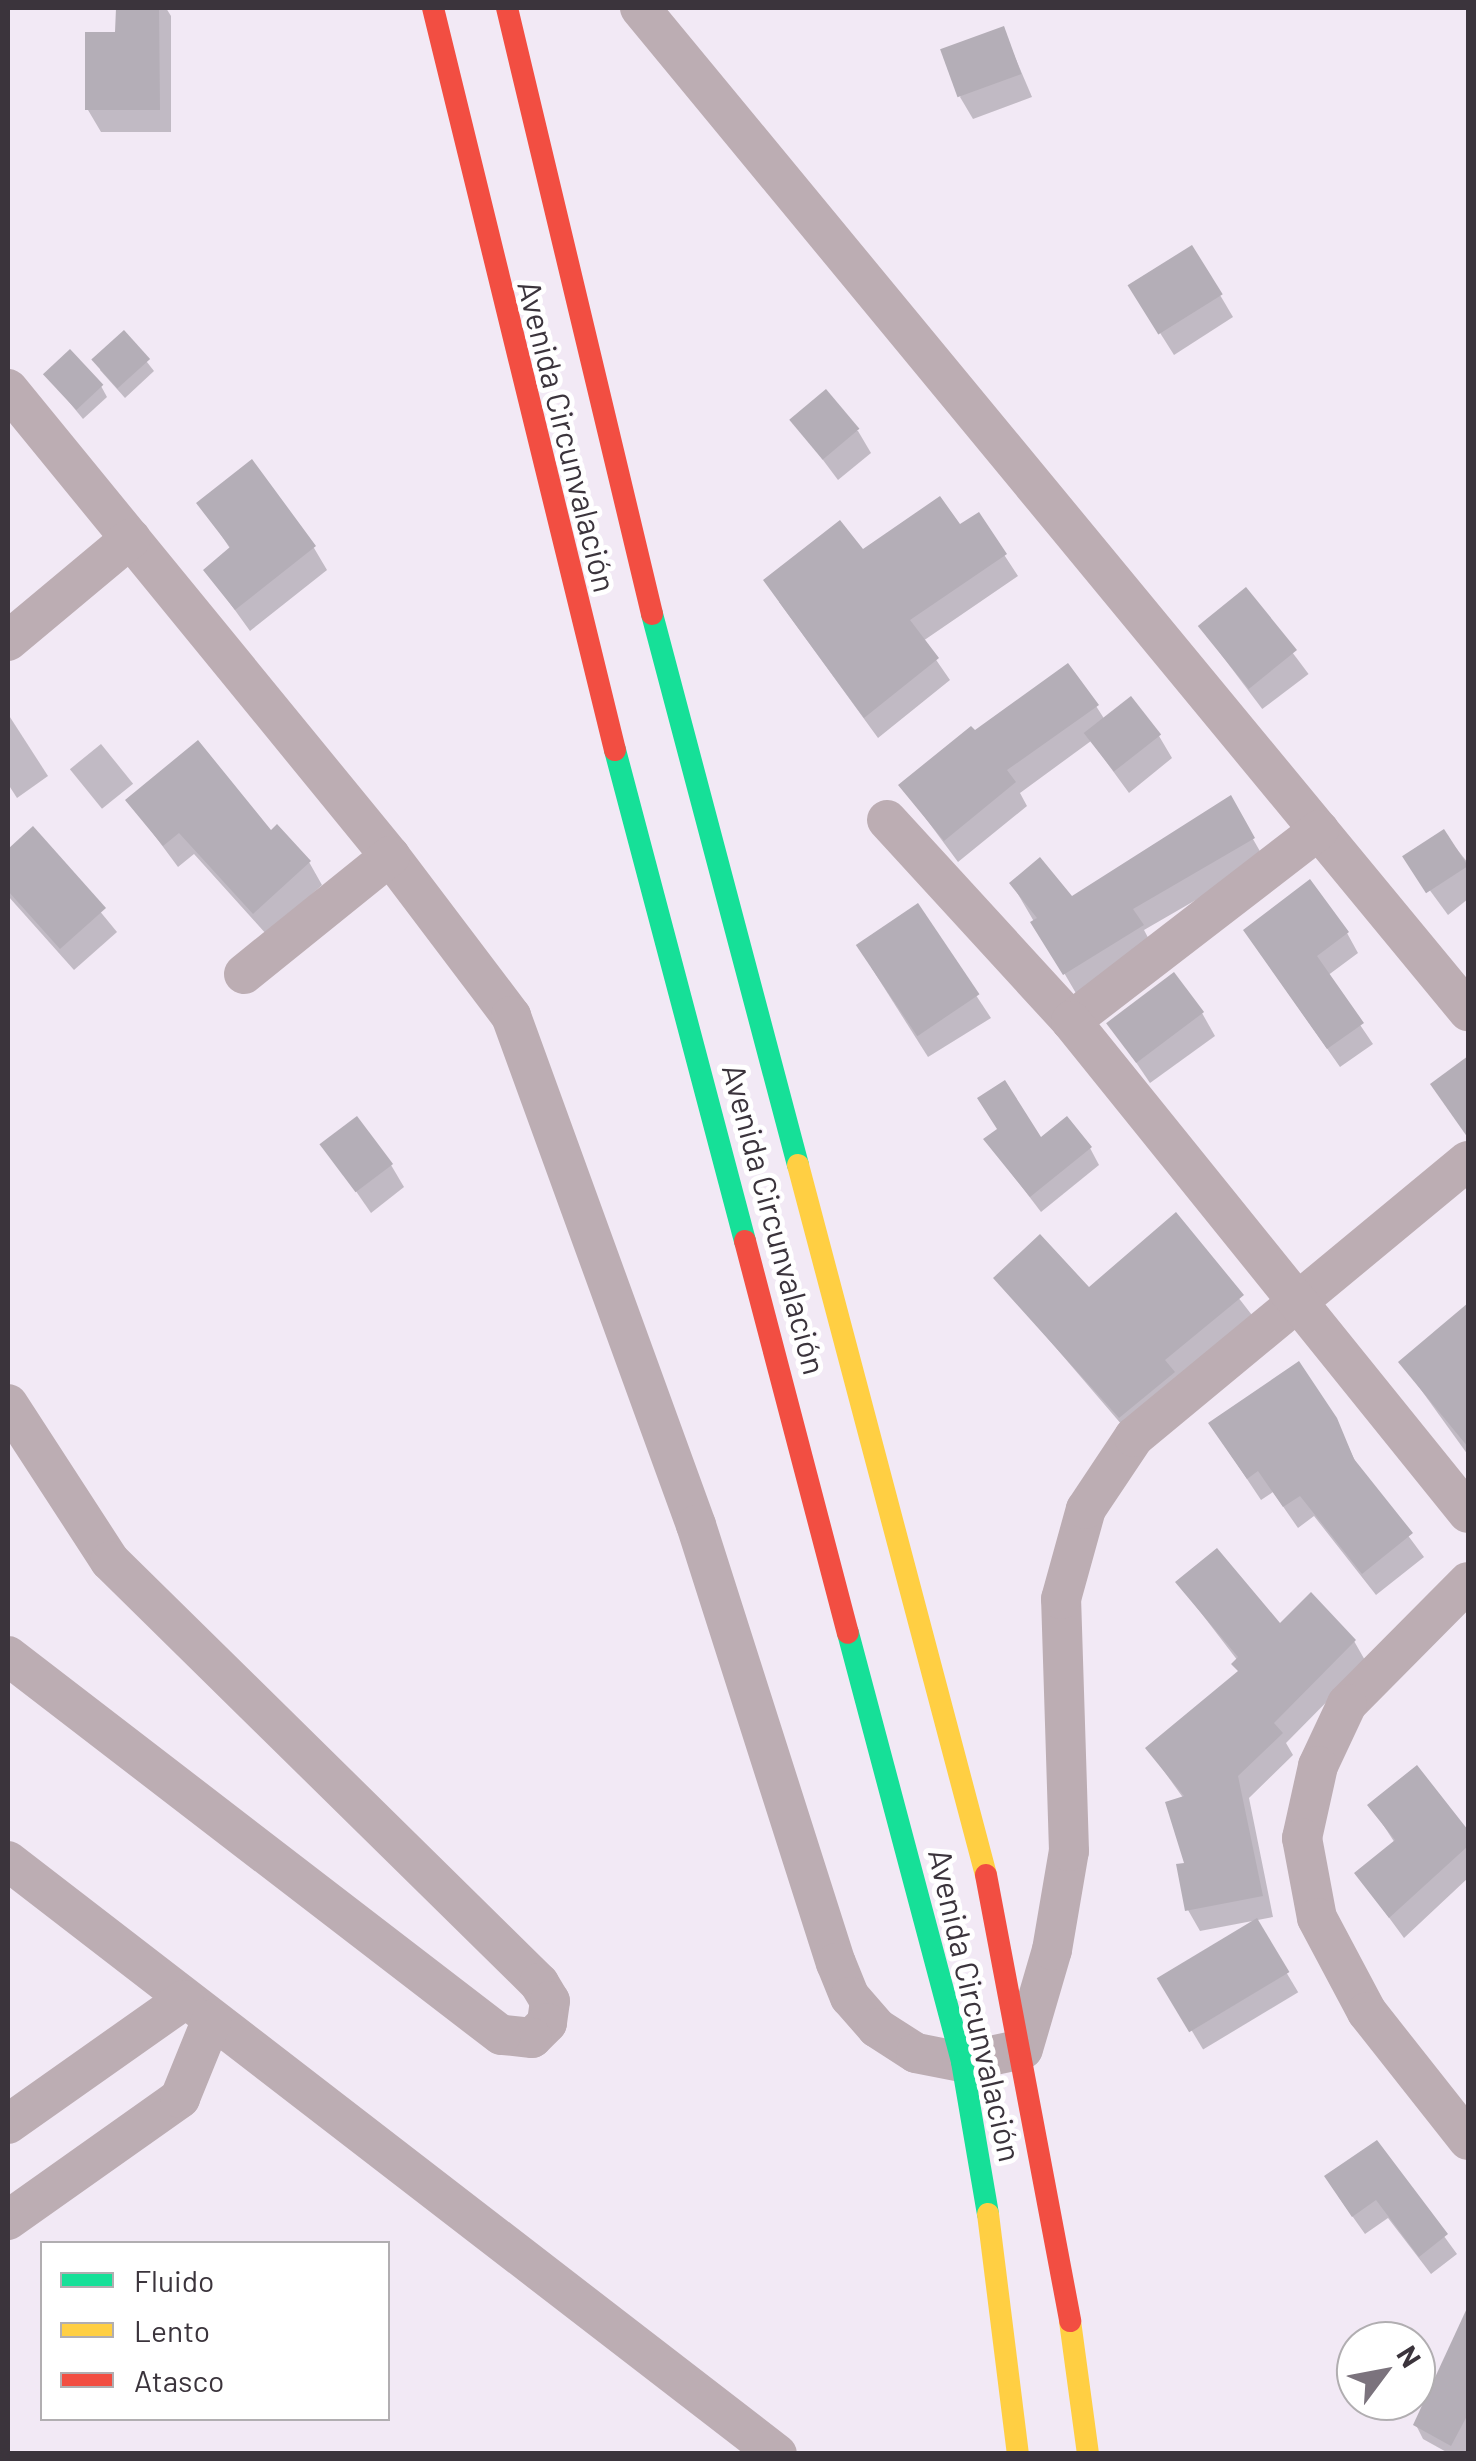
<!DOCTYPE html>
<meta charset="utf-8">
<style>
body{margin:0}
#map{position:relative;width:1476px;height:2461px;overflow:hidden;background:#f2e9f5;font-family:Barlow,sans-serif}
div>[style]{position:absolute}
.shadow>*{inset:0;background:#0003;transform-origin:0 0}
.building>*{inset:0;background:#b4aeb7;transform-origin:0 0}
.street>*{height:40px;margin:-20px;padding:0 20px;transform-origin:20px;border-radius:20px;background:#bcadb3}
.fast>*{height:22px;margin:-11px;padding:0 11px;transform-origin:11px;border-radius:11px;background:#16e098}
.slow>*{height:22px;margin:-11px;padding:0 11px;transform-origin:11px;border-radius:11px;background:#ffcf43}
.jam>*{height:22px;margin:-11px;padding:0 11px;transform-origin:11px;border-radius:11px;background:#f24e42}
span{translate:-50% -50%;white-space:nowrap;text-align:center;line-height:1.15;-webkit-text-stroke:10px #fff;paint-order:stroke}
.street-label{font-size:32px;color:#3b343c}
.frame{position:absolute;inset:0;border:10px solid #3b343c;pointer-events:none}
.legend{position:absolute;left:40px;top:2241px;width:350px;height:180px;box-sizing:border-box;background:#fff;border:2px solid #b1aeb1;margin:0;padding:12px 18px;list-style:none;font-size:30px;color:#3b343c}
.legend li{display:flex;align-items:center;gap:20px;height:50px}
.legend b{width:50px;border:2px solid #b1aeb1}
.north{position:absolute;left:1336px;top:2321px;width:100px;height:100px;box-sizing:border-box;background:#fff;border:2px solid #b1aeb1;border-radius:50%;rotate:58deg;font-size:28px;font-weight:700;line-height:40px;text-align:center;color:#3b343c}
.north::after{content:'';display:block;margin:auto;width:35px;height:45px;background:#7b737d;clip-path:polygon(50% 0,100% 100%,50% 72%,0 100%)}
</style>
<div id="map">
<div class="shadow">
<i style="clip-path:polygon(119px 8px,166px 8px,171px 16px,171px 132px,101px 132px,88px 110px,117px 34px)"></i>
<i style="clip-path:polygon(1003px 29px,1032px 97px,973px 119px,960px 97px)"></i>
<i style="clip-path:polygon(1220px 295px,1233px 317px,1174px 355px,1145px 309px)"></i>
<i style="clip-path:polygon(124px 333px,154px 371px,125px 398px,100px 370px)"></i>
<i style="clip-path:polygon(47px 375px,101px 386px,107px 397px,83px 419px)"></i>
<i style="clip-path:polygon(793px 420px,858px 431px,871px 453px,838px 480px)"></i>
<i style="clip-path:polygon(200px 503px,314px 548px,327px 570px,250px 631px,206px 570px,231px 550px)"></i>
<i style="clip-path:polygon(978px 515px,1018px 576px,923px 641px,950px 680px,878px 738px,779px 602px,862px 552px,959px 528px)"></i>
<i style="left:1246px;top:591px;width:104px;height:58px;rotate:53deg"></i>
<i style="clip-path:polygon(1096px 706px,1105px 720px,1159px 736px,1172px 758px,1129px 793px,1091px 741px,1020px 793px,1027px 806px,958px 862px,901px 785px)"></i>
<i style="clip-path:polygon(8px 714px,48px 776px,17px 798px,8px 784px)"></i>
<i style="left:101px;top:744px;width:51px;height:40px;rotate:51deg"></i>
<i style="clip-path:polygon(1230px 799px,1265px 860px,1144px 930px,1153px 947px,1077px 995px,1012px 884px,1072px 899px)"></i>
<i style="clip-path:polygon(129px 801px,271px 833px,309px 862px,322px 885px,267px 935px,194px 854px,178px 867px)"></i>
<i style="clip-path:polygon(33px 830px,117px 932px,74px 970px,8px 896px,8px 853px)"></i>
<i style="clip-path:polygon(1444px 833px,1468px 863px,1468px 899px,1448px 915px,1409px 862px)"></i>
<i style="clip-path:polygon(917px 906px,991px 1018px,928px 1057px,871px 967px)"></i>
<i style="clip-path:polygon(1347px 933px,1358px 953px,1327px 976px,1373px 1044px,1340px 1067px,1258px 950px)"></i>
<i style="clip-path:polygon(1202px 1013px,1215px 1036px,1150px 1083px,1110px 1024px)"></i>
<i style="clip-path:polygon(986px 1140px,1090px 1148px,1099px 1165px,1041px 1212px)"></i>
<i style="clip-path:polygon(324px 1145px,391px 1165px,404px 1187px,371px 1213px)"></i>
<i style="clip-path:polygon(1175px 1216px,1255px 1319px,1134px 1439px,996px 1278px,1089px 1290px)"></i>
<i style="clip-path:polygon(1468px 1306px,1468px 1455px,1401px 1362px)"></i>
<i style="clip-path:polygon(1335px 1419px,1360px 1471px,1424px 1557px,1376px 1595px,1314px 1516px,1298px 1528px,1273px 1492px,1261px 1500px,1225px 1446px)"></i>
<i style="clip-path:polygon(1178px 1583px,1279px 1627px,1354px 1641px,1366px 1662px,1286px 1743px,1293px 1755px,1249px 1798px,1273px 1917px,1200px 1931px,1188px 1910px,1184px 1799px,1148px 1749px,1239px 1673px,1238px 1661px)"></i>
<i style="clip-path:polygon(1417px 1768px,1468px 1834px,1468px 1878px,1404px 1938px,1357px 1874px,1395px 1843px,1370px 1805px)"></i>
<i style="left:1256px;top:1922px;width:82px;height:111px;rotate:59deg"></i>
<i style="clip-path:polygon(1376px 2143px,1457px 2254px,1431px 2274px,1388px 2218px,1365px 2234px,1338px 2196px)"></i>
<i style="clip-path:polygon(1453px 2346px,1468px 2353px,1468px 2453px,1450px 2454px,1423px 2439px,1416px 2425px)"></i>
</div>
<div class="building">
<i style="clip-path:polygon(116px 8px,159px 8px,160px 110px,85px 110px,85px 32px,115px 32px)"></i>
<i style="left:1004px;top:26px;width:51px;height:68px;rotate:70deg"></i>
<i style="left:1192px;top:245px;width:58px;height:76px;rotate:58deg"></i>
<i style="left:124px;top:330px;width:39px;height:44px;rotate:48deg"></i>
<i style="left:70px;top:349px;width:49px;height:37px;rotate:47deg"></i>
<i style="left:826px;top:389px;width:52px;height:48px;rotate:50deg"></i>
<i style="clip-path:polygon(252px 459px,316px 546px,235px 610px,203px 570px,230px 547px,196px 503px)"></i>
<i style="clip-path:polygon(940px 496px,960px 524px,979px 512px,1007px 554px,910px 620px,939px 658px,864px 718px,763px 580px,840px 520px,863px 549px)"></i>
<i style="left:1246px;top:587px;width:81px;height:62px;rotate:51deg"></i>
<i style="clip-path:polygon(1068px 663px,1099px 705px,1007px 770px,1016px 782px,944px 841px,898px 785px,971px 726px,975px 730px)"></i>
<i style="left:1131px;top:696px;width:49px;height:60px;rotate:52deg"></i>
<i style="clip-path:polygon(198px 740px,271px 830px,277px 824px,311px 861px,253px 914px,179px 833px,163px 846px,125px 800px)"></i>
<i style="clip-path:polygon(1231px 795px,1255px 838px,1133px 909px,1144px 925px,1063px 975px,1030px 922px,1037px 918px,1009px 883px,1040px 857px,1072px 896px)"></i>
<i style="clip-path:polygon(33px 826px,106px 908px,60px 949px,8px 891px,8px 849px)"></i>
<i style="left:1444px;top:829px;width:44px;height:50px;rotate:57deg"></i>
<i style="clip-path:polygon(1310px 879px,1349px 932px,1317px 956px,1364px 1023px,1327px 1049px,1243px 930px)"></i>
<i style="left:918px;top:903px;width:110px;height:75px;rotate:56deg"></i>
<i style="left:1174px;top:972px;width:50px;height:85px;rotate:53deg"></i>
<i style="clip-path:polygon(1468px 1056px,1468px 1138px,1430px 1084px)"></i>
<i style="clip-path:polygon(1005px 1080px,1041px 1137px,1067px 1116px,1092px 1147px,1030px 1197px,983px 1139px,997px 1129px,977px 1098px)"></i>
<i style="left:357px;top:1116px;width:60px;height:47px;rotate:53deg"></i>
<i style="clip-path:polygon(1176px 1212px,1244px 1295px,1165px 1360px,1175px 1372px,1119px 1418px,993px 1278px,1040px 1234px,1089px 1287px)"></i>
<i style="clip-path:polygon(1468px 1303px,1468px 1447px,1398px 1362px)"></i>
<i style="clip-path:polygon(1299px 1361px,1337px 1418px,1354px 1459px,1413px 1533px,1362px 1574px,1300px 1496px,1283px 1507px,1258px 1471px,1247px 1479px,1208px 1423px)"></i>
<i style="clip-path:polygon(1217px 1548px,1280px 1623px,1311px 1592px,1356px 1640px,1274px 1723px,1283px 1733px,1238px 1776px,1263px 1896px,1185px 1911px,1176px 1864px,1184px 1863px,1165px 1802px,1184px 1796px,1145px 1748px,1238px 1671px,1231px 1664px,1238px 1657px,1175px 1582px)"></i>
<i style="clip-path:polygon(1417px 1765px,1468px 1830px,1468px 1846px,1389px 1918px,1354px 1873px,1395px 1840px,1367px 1805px)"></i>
<i style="left:1257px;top:1918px;width:63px;height:117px;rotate:59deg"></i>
<i style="clip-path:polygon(1377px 2140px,1448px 2234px,1419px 2257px,1376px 2200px,1352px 2217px,1324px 2176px)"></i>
<i style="clip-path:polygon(1468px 2306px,1468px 2414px,1451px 2446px,1413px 2425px)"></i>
</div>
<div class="street">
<i style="left:640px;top:8px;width:1301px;rotate:50.46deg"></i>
<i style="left:8px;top:389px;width:603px;rotate:50.72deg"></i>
<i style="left:390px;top:856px;width:201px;rotate:52.9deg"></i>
<i style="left:511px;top:1016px;width:542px;rotate:70.03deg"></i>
<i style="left:696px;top:1525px;width:460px;rotate:72.3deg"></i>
<i style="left:836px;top:1963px;width:37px;rotate:68deg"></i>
<i style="left:850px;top:1997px;width:41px;rotate:48.9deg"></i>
<i style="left:877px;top:2028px;width:46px;rotate:32.7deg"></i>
<i style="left:916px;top:2053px;width:47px;rotate:11.1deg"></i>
<i style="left:962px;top:2062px;width:62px;rotate:-12deg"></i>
<i style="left:1023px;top:2049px;width:103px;rotate:-73.7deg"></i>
<i style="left:1052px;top:1950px;width:100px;rotate:-80.3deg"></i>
<i style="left:1069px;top:1851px;width:252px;rotate:-91.8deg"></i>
<i style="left:1061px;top:1599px;width:93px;rotate:-74.5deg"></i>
<i style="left:1086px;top:1509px;width:87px;rotate:-56.3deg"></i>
<i style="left:1134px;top:1437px;width:433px;rotate:-39.6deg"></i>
<i style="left:8px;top:641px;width:160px;rotate:-39.9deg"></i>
<i style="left:887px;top:820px;width:273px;rotate:47.5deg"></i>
<i style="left:1319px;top:830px;width:313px;rotate:142.4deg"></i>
<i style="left:1071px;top:1021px;width:632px;rotate:51.1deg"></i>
<i style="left:244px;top:974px;width:188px;rotate:-38.9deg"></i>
<i style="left:8px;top:1404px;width:187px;rotate:57deg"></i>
<i style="left:110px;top:1561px;width:602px;rotate:44.53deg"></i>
<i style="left:539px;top:1983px;width:21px;rotate:59deg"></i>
<i style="left:550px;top:2001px;width:22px;rotate:98deg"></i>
<i style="left:547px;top:2023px;width:21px;rotate:135deg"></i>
<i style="left:532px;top:2038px;width:31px;rotate:-174deg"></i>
<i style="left:501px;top:2035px;width:622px;rotate:-142.45deg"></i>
<i style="left:1468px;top:1582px;width:172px;rotate:134.8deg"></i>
<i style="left:1347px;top:1704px;width:68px;rotate:115.1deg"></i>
<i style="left:1318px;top:1766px;width:74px;rotate:102.5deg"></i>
<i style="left:1302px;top:1838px;width:81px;rotate:79.4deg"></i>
<i style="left:1317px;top:1918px;width:106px;rotate:62deg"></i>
<i style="left:1367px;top:2012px;width:163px;rotate:51.7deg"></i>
<i style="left:8px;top:1861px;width:971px;rotate:37.64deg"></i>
<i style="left:8px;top:2124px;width:215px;rotate:-35.2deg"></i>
<i style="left:8px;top:2220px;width:211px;rotate:-35.3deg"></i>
<i style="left:180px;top:2098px;width:85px;rotate:-67.9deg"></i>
</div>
<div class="fast">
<i style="left:652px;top:614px;width:570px;rotate:75.16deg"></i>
<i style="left:615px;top:750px;width:508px;rotate:75.17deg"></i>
<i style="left:848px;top:1633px;width:444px;rotate:75.1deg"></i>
<i style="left:962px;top:2062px;width:154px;rotate:80.3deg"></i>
</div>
<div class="slow">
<i style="left:798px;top:1165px;width:734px;rotate:75.17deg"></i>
<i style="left:988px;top:2214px;width:242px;rotate:82.9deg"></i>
<i style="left:1070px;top:2321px;width:134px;rotate:82.3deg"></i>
</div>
<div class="jam">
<i style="left:433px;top:8px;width:764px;rotate:76.22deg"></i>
<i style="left:507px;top:8px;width:623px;rotate:76.54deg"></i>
<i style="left:745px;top:1241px;width:405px;rotate:75.3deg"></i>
<i style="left:986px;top:1875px;width:454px;rotate:79.3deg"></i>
</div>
<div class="street-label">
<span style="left:568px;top:436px;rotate:76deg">Avenida Circunvalación</span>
<span style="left:775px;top:1219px;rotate:75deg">Avenida Circunvalación</span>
<span style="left:976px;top:2005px;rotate:77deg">Avenida Circunvalación</span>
</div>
<div class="frame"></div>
<ul class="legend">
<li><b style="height:12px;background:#16e098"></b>Fluido</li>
<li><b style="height:12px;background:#ffcf43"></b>Lento</li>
<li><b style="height:12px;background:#f24e42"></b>Atasco</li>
</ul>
<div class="north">N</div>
</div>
